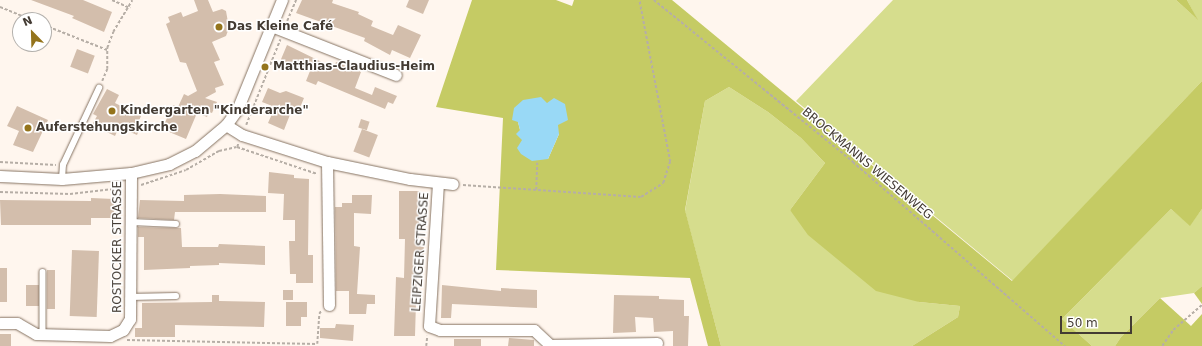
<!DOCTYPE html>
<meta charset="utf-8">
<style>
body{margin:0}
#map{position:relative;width:1202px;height:346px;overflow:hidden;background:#fff6ee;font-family:"DejaVu Sans",sans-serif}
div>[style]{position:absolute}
.green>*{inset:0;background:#d6dd8d}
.forest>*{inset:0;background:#c5cb64}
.water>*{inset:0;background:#99d9f6}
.building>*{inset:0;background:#d3beac;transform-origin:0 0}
.path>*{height:1.5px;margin-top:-0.75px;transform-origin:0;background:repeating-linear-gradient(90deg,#b6aea6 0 3px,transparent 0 5px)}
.roads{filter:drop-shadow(0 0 1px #867362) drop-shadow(0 0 1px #867362)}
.lane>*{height:5.5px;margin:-2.75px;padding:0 2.75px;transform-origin:2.75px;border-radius:2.75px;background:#fff}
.street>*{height:11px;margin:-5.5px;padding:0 5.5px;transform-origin:5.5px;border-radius:5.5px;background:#fff}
.dots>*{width:11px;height:11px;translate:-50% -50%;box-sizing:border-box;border:2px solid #fff;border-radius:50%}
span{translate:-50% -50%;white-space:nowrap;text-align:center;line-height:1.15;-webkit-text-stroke:3px #fff;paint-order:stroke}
.poi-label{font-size:12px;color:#433b33;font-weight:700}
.left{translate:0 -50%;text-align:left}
.street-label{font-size:12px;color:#433b33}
.north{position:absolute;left:12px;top:12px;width:40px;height:40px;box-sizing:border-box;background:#fff;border:1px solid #b4b1ad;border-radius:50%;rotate:337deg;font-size:11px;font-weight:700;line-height:16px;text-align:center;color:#433b33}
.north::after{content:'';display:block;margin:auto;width:14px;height:18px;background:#94741c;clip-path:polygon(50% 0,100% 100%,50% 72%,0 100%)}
.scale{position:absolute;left:1060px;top:316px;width:72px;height:18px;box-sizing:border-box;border:2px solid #433b33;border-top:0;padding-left:5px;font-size:12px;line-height:14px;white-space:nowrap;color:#433b33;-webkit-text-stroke:3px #fff;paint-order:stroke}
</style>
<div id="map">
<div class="green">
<i style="clip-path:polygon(893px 0,1176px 0,1197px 19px,1187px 0,1202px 0,1202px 81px,1013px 281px,796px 101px)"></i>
<i style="clip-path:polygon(729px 87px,768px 112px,801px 138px,825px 163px,790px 210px,919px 302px,960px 306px,958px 317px,912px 346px,721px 346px,685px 211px,705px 101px)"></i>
<i style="clip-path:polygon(1171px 209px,1190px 225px,1202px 209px,1202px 286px,1194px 293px,1160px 298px,1121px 337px,1115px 346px,1092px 346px,1062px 319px)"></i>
</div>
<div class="forest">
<i style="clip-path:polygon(evenodd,472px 0,556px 0,572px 6px,574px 0,672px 0,1012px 281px,1202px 81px,1202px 209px,1190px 226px,1171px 209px,1062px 319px,1092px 346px,912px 346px,958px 317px,960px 306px,919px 302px,876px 291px,808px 235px,790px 210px,825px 163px,801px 138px,768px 112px,729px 87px,705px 101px,685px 210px,721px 346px,708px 346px,690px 278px,496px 270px,503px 118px,436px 107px,472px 0,518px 122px,559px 134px,548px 159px,520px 130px,518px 122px)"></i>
<i style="clip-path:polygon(1176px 0,1187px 0,1198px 20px)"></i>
<i style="clip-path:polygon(1202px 286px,1202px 304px,1194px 293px)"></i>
<i style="clip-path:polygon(1160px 298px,1191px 326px,1202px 314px,1202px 346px,1115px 346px,1121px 337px)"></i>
</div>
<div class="water">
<i style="clip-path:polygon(541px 97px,547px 103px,554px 98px,565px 104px,568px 120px,558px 125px,559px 134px,548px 159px,532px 161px,521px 154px,517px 148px,522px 140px,516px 134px,520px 130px,518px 122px,512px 120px,514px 108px,523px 100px)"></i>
</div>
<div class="building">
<i style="clip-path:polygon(31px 0,83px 0,112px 12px,104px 32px,72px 18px,74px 16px)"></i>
<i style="clip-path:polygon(194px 0,208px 0,213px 12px,222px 9px,226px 11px,229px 28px,226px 36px,212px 42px,220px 60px,214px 62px,224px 85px,215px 88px,216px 92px,205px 98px,217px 102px,212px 113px,209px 112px,207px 117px,197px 113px,186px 139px,162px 129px,173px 105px,178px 107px,184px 94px,188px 96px,197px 91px,186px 63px,180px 62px,166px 24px,170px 22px,168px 17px,181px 12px,183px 17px,198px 11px)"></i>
<i style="clip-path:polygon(302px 0,333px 0,332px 3px,359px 12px,358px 14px,373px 21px,371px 26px,393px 35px,398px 25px,421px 35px,410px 58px,392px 50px,390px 55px,364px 41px,365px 38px,296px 13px)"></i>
<i style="clip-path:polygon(409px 0,429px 0,423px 14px,406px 7px)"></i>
<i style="clip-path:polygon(287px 45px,334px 68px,336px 62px,361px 72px,355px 88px,372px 95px,375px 87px,397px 96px,393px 104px,388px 102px,385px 109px,318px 81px,316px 85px,306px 81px,310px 71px,295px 65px,293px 70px,279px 64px)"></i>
<i style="left:77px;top:49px;width:19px;height:19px;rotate:21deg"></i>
<i style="clip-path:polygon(268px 88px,280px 93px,286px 91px,304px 98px,299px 110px,293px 107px,284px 130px,268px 123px,275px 107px,262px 102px)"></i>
<i style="clip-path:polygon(107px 89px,119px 95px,115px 103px,141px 116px,138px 123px,141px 125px,137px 135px,119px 127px,115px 136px,92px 125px,97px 116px,93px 114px)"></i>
<i style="clip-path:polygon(17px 106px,48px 120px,33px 152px,13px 145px,19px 131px,7px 126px)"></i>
<i style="left:361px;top:119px;width:9px;height:9px;rotate:18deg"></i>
<i style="left:362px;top:129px;width:17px;height:24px;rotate:21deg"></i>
<i style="clip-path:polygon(269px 172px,294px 175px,294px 178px,309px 179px,308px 255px,313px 255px,313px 283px,296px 283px,296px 274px,290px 274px,289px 241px,295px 241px,295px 220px,283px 220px,284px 194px,268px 193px)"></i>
<i style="clip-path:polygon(399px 191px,419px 191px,419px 239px,424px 239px,423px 268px,417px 268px,415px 336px,394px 336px,396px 277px,404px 278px,405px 239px,399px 239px)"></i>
<i style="clip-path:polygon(220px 194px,266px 196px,266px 212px,175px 212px,174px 220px,138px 218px,140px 200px,184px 201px,184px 195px)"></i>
<i style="clip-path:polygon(352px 195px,372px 195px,371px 214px,354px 213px,354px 246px,360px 247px,357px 294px,375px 295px,375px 304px,367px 304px,366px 314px,349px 314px,349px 291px,336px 291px,335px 207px,342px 207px,342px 203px,352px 203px)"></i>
<i style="clip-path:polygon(91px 198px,114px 199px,114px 218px,91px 218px,91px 225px,1px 225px,0 200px,91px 201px)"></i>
<i style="clip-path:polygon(138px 227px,181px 228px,182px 247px,218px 247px,219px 244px,265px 246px,265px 265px,219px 263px,219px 265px,190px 266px,190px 268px,144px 270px,144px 237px,138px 237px)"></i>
<i style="left:72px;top:250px;width:27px;height:66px;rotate:2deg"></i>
<i style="left:0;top:268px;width:7px;height:34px"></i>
<i style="left:47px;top:270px;width:8px;height:39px"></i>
<i style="left:26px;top:285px;width:13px;height:21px"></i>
<i style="clip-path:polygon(442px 285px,501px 291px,501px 288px,537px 290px,537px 308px,452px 304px,451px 318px,441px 318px)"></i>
<i style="left:283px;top:290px;width:10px;height:10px"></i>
<i style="clip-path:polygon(212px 295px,219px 295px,219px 301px,265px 302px,264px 327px,175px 325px,175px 337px,135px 337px,135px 328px,142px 328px,142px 303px,212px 302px)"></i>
<i style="clip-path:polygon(614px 295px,659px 296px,659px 299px,684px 300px,684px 316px,689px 316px,688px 346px,673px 346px,673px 331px,654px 332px,653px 318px,635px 317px,636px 332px,613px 333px)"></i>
<i style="clip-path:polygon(286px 302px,307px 302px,307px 317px,301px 317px,301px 326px,286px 326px)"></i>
<i style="clip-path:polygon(336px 324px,354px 325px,353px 341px,320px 338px,320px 328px,335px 328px)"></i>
<i style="left:0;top:334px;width:11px;height:12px"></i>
<i style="clip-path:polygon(509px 338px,534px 340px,534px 346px,508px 346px)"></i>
<i style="left:454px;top:339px;width:27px;height:7px"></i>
</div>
<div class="path">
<i style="left:112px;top:0;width:20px;rotate:24deg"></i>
<i style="left:654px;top:0;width:257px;rotate:39.1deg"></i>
<i style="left:853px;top:162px;width:281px;rotate:41deg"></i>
<i style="left:0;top:7px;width:35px;rotate:22deg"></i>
<i style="left:287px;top:21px;width:23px;rotate:-67deg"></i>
<i style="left:44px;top:25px;width:68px;rotate:21.6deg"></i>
<i style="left:102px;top:81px;width:13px;rotate:-67deg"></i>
<i style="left:107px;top:69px;width:21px;rotate:-90deg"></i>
<i style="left:107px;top:48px;width:17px;rotate:-69deg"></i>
<i style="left:113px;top:32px;width:37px;rotate:-59deg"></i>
<i style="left:246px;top:125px;width:92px;rotate:-68.2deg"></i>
<i style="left:237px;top:147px;width:84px;rotate:18.6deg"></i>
<i style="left:0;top:162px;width:56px;rotate:3.1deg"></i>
<i style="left:141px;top:185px;width:47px;rotate:-18.4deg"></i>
<i style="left:186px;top:170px;width:38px;rotate:-30deg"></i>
<i style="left:219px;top:151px;width:18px;rotate:-13deg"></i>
<i style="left:237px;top:147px;width:3px;rotate:-72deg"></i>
<i style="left:463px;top:185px;width:178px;rotate:3.9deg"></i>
<i style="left:641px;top:197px;width:26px;rotate:-32deg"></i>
<i style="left:663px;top:183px;width:22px;rotate:-72deg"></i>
<i style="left:670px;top:162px;width:165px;rotate:-100.8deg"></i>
<i style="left:536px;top:190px;width:27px;rotate:-88deg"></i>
<i style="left:0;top:192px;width:70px;rotate:1.6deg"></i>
<i style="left:70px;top:194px;width:52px;rotate:-6.6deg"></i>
<i style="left:127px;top:340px;width:190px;rotate:1.2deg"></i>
<i style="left:317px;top:344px;width:30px;rotate:-86deg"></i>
<i style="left:319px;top:314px;width:4px;rotate:-56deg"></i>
<i style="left:426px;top:346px;width:10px;rotate:-84deg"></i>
<i style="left:1162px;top:346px;width:19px;rotate:-55deg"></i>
<i style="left:1173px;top:330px;width:38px;rotate:-41deg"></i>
</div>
<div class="roads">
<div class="lane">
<i style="left:62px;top:179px;width:14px;rotate:-86deg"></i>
<i style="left:63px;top:165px;width:85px;rotate:-64.9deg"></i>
<i style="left:131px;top:222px;width:45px;rotate:2.5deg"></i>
<i style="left:43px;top:272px;width:62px;rotate:90deg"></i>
<i style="left:130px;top:297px;width:46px;rotate:-1.2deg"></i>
</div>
<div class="street">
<i style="left:271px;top:26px;width:134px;rotate:21.4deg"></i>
<i style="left:226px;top:125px;width:19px;rotate:32deg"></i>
<i style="left:242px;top:135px;width:89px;rotate:17.6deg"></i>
<i style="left:327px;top:162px;width:85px;rotate:11.6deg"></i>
<i style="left:410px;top:179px;width:43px;rotate:6.6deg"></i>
<i style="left:327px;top:162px;width:143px;rotate:89.2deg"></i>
<i style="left:0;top:176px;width:62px;rotate:2.8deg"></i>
<i style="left:62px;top:179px;width:69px;rotate:-5deg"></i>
<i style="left:131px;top:173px;width:39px;rotate:-13deg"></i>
<i style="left:169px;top:164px;width:29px;rotate:-27deg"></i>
<i style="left:195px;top:151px;width:40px;rotate:-40deg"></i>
<i style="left:226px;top:125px;width:19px;rotate:-54deg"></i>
<i style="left:237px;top:110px;width:119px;rotate:-67.8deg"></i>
<i style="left:438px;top:183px;width:143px;rotate:93.6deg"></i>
<i style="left:429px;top:326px;width:12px;rotate:20deg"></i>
<i style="left:440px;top:330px;width:94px"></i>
<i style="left:534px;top:330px;width:22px;rotate:43deg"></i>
<i style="left:550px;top:345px;width:107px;rotate:-1.1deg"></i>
<i style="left:0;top:323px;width:17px"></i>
<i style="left:17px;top:323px;width:22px;rotate:30deg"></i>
<i style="left:36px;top:334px;width:74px;rotate:1.5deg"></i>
<i style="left:110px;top:336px;width:14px;rotate:-25deg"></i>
<i style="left:123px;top:330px;width:13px;rotate:-58deg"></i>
<i style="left:130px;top:319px;width:146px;rotate:-89.6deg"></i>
</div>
</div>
<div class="dots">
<i style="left:219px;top:27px;background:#94741c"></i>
<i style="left:265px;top:67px;background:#94741c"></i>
<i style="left:112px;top:111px;background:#94741c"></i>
<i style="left:28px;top:128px;background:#94741c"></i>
</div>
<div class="poi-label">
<span class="left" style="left:227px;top:27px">Das Kleine Café</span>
<span class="left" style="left:273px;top:67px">Matthias-Claudius-Heim</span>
<span class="left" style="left:120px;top:111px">Kindergarten "Kinderarche"</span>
<span class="left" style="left:36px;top:128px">Auferstehungskirche</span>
</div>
<div class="street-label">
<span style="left:867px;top:164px;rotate:40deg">BROCKMANNS WIESENWEG</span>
<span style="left:118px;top:247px;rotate:-90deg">ROSTOCKER STRASSE</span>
<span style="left:421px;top:252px;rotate:-86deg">LEIPZIGER STRASSE</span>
</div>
<div class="north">N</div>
<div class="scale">50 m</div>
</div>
